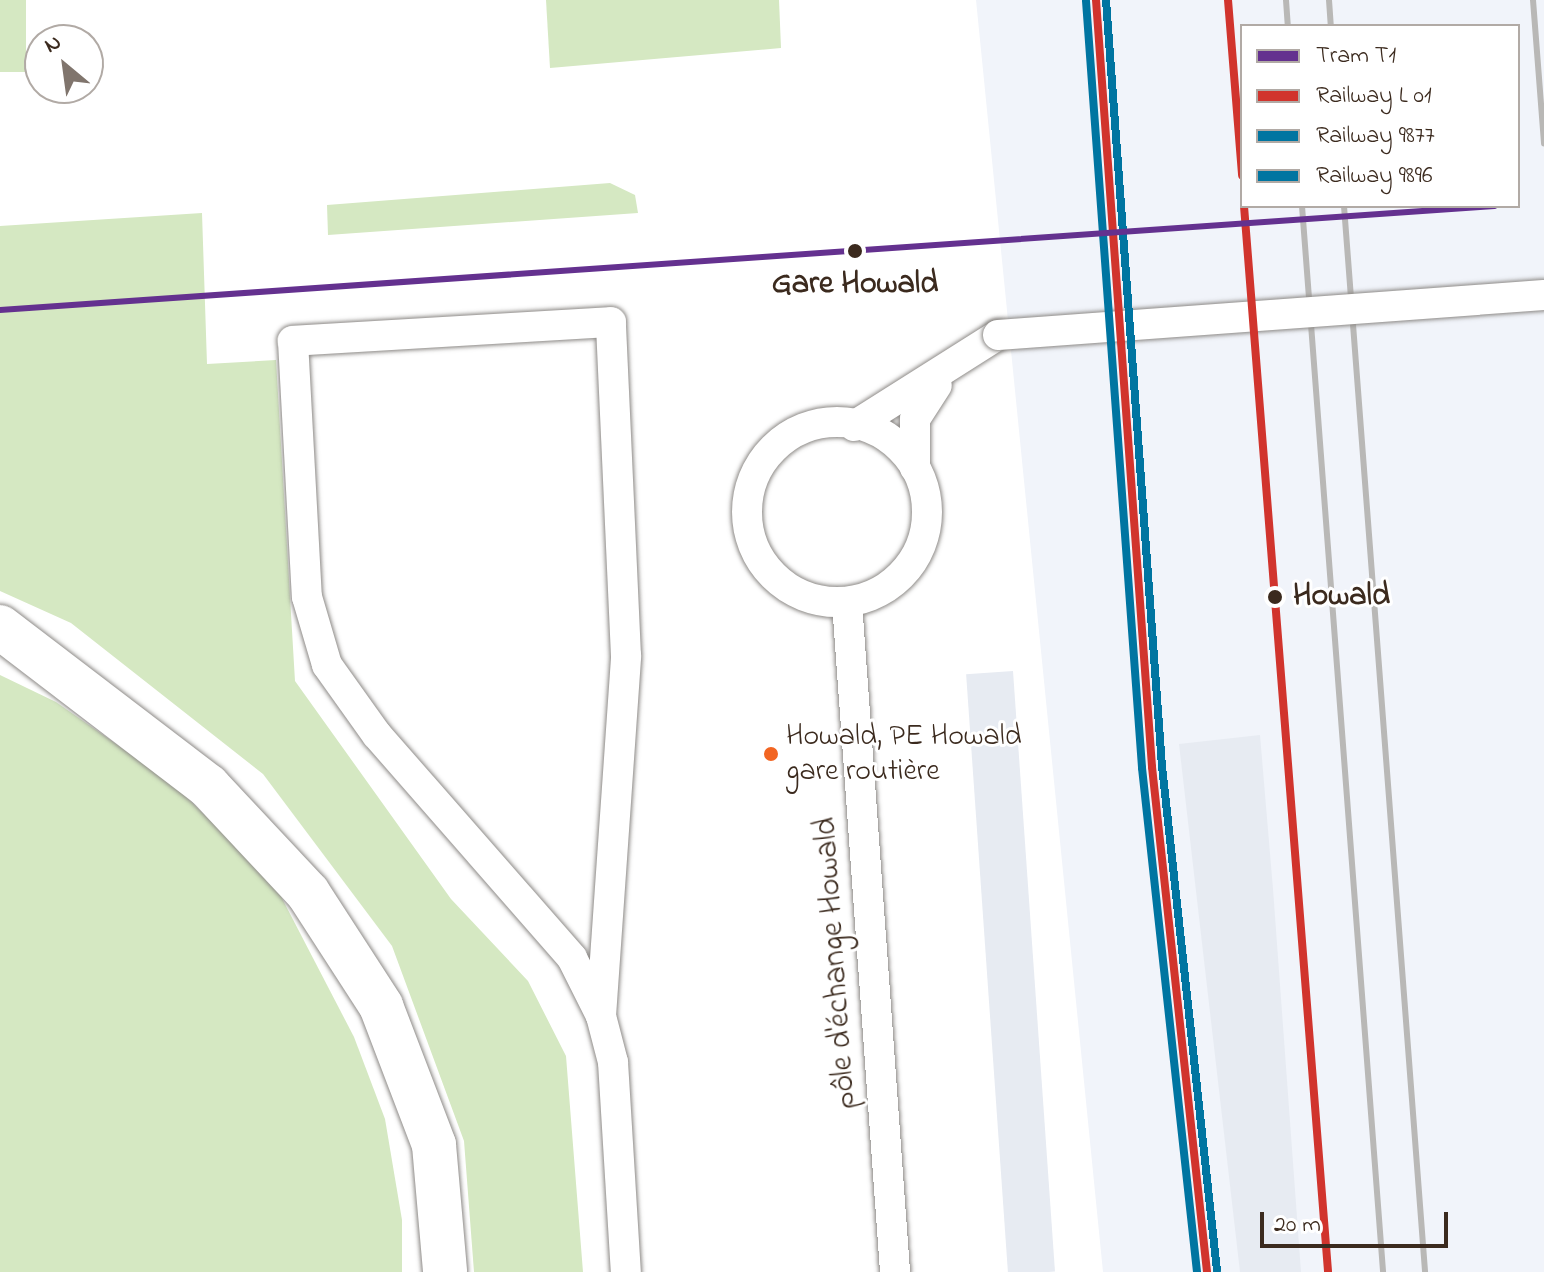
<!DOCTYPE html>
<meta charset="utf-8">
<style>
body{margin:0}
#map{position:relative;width:1544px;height:1272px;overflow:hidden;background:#fff;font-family:"Indie Flower",sans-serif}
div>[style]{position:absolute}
.built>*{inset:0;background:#f1f4fa}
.green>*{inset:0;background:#d5e8c2;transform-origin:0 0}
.building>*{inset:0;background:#e7ebf2;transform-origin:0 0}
.roads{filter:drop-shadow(0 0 2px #8e8b88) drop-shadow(0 0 2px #8e8b88)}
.service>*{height:30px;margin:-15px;padding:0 15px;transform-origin:15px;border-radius:15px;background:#fff}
.service>.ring{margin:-15px;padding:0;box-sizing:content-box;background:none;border:30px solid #fff;border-radius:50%}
.motorway>*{height:44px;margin:-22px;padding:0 22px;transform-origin:22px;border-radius:22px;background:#fff}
.rail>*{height:6px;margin:-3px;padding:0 3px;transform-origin:3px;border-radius:3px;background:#b9b8b6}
.bridges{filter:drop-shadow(0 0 2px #8e8b88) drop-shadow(0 0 2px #8e8b88)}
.service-bridge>*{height:30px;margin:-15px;padding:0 15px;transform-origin:15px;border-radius:15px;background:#fff}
.rail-1>*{height:8px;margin:-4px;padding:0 4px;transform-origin:4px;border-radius:4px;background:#d1342d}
.rail-2>*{height:8px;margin:-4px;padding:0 4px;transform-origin:4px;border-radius:4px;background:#0075a1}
.rail-3>*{height:8px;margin:-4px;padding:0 4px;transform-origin:4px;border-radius:4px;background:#0075a1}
.tram-1>*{height:6px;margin:-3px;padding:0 3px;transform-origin:3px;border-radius:3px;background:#64318f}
.dots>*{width:22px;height:22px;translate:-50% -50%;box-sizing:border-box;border:4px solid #fff;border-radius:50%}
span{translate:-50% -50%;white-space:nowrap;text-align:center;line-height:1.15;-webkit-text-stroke:6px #fff;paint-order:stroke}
.bus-label{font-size:30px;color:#3b2a1e}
.left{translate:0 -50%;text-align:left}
.stop-label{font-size:32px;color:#3b2a1e;font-weight:700}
.street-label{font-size:32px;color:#3b2a1e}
.legend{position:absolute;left:1240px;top:24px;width:280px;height:184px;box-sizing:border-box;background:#fff;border:2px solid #b1aaa5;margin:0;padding:10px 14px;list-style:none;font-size:24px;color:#3b2a1e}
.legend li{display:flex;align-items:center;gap:16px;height:40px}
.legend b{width:40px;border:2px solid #b1aaa5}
.north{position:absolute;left:24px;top:24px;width:80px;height:80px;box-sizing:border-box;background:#fff;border:2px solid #b1aaa5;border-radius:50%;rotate:331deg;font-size:22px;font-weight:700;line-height:32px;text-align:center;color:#3b2a1e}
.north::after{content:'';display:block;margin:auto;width:28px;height:36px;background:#80756d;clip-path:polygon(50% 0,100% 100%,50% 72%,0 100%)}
.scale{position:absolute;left:1260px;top:1212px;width:188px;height:36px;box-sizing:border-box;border:4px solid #3b2a1e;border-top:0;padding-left:10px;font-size:24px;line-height:28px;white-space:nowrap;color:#3b2a1e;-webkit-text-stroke:6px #fff;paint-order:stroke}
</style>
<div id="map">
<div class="built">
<i style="clip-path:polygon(evenodd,976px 0,1544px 0,1544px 1272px,1103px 1272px,976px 0,1242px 26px,1518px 26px,1518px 206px,1242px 206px,1242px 26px)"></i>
</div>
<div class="green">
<i style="left:0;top:0;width:26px;height:72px"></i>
<i style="clip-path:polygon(546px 0,779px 0,781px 48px,550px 68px)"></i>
<i style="clip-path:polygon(610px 183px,635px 195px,638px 213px,328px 235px,327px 205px)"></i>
<i style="clip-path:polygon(202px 213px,207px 364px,276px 360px,295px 681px,451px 899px,528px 981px,566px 1056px,583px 1272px,474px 1272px,464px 1141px,392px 946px,263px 774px,71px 623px,0 591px,0 226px)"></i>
<i style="clip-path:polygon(0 675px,56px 702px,172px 783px,274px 883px,354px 1037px,385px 1119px,402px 1220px,402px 1272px,0 1272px)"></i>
</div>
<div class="building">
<i style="left:1013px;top:671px;width:602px;height:47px;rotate:86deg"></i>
<i style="clip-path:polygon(1260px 735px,1273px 889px,1301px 1272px,1240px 1272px,1179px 744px)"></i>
</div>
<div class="roads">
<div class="service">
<i class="ring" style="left:747px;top:422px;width:150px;height:150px"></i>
<i style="left:854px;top:426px;width:170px;rotate:-32.3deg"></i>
<i style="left:915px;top:468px;width:49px;rotate:-90deg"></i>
<i style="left:915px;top:419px;width:40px;rotate:-57.1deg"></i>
<i style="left:847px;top:602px;width:672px;rotate:85.9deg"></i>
<i style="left:601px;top:1016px;width:361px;rotate:-86deg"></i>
<i style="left:626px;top:656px;width:334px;rotate:-92.6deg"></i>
<i style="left:611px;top:322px;width:319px;rotate:176.6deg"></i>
<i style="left:293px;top:341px;width:256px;rotate:86.9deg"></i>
<i style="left:307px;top:597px;width:71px;rotate:73.6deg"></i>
<i style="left:327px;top:665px;width:86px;rotate:54.5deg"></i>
<i style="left:377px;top:735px;width:296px;rotate:48.8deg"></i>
<i style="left:572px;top:958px;width:65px;rotate:63.4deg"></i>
<i style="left:601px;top:1016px;width:48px;rotate:75.4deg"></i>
<i style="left:613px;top:1062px;width:210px;rotate:86.5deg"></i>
</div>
<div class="motorway">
<i style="left:0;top:627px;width:262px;rotate:37.4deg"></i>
<i style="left:208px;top:786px;width:146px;rotate:46.9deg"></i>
<i style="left:308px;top:893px;width:135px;rotate:57.1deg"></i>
<i style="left:381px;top:1006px;width:149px;rotate:69.1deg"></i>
<i style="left:434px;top:1145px;width:127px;rotate:85deg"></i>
</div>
</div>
<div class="rail">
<i style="left:1286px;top:0;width:26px;rotate:86deg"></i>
<i style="left:1329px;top:0;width:26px;rotate:86deg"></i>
<i style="left:1533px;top:0;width:144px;rotate:85.6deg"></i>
<i style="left:1302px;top:206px;width:1069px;rotate:85.65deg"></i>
<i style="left:1344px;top:206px;width:1069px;rotate:85.65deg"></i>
</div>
<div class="bridges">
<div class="service-bridge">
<i style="left:998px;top:335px;width:547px;rotate:-4.19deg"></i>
</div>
</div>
<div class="rail-1">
<i style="left:1096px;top:0;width:769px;rotate:85.82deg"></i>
<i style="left:1152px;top:767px;width:508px;rotate:83.78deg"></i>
<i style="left:1228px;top:0;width:176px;rotate:85.4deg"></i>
<i style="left:1244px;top:206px;width:1069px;rotate:85.49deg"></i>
</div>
<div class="rail-2">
<i style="left:1086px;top:1px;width:769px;rotate:85.82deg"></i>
<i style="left:1142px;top:768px;width:507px;rotate:83.77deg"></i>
</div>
<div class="rail-3">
<i style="left:1106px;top:0;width:768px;rotate:85.82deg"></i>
<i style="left:1162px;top:766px;width:508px;rotate:83.78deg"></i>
</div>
<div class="tram-1">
<i style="left:0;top:310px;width:1498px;rotate:-3.98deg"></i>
</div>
<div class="dots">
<i style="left:855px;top:251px;background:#3b2a1e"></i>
<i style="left:1275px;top:597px;background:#3b2a1e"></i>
<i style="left:771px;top:754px;background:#f26522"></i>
</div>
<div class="bus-label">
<span class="left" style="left:786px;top:754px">Howald, PE Howald<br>gare routière</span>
</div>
<div class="stop-label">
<span style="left:855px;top:285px">Gare Howald</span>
<span class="left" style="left:1293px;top:597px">Howald</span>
</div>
<div class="street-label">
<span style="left:837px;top:963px;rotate:-94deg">pôle d'échange Howald</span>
</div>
<ul class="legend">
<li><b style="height:10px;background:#64318f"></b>Tram T1</li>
<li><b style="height:10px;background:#d1342d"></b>Railway L 01</li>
<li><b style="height:10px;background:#0075a1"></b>Railway 9877</li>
<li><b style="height:10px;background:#0075a1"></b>Railway 9896</li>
</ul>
<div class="north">N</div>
<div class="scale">20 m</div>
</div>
